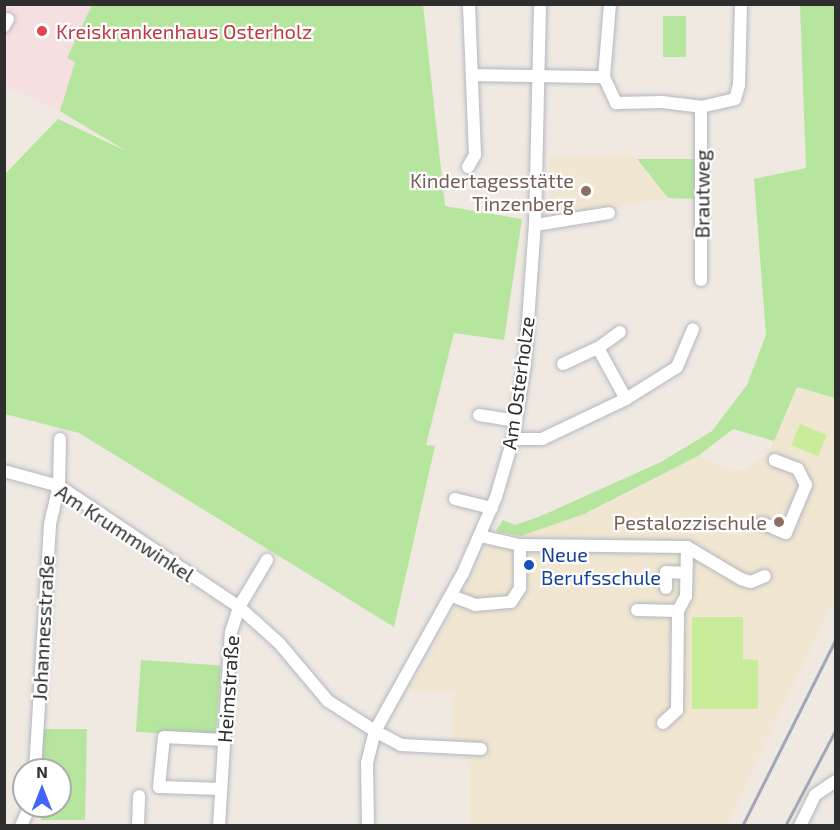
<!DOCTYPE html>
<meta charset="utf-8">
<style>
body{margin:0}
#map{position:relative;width:840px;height:830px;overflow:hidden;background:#efe9e1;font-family:"Exo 2",sans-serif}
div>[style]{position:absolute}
.education>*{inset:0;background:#f0e6d1}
.medical>*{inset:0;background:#f5dfe0}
.green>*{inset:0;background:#b6e59e;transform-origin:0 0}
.pitch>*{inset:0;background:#c9ec9a;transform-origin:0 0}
.roads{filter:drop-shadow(0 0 2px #b4b7c1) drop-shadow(0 0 2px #b4b7c1)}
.minor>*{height:12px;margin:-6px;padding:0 6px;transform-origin:6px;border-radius:6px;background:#fff}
.rail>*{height:3px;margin:-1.5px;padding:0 1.5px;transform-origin:1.5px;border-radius:1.5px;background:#a3a6b8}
.dots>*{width:16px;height:16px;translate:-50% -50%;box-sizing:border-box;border:3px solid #fff;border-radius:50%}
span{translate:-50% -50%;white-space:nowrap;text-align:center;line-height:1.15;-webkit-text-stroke:4.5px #fff;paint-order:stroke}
.health-label{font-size:20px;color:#be3a42}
.left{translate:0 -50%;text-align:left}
.education-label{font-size:20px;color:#785e54}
.right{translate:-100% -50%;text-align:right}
.street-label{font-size:20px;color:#2e2e2e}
.transit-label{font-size:20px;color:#164399}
.frame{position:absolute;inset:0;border:6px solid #2e2e2e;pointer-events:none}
.north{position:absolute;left:12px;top:758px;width:60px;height:60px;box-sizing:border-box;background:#fff;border:2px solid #ababab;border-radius:50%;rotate:0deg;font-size:16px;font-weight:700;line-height:24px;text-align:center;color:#2e2e2e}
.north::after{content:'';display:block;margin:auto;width:21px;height:27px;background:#4264fb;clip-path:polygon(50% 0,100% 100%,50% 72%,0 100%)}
</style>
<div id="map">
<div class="education">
<i style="clip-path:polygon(630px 153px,668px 198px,575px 215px,574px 209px,549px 208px,550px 157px)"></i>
<i style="clip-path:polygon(797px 386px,835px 398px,835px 598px,727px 825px,469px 825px,469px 763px,452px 742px,453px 693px,410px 691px,496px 531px,521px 536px,584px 514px,698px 456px,734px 470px,744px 470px,768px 453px)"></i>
</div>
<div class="medical">
<i style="clip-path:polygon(5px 5px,92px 5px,67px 58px,75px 62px,60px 111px,5px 86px)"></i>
</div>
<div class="green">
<i style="clip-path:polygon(92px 5px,423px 5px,445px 206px,522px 219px,504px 340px,454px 333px,426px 445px,435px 446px,394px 627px,79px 433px,5px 414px,5px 174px,58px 119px,126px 151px,60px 111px,75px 62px,67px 58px)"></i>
<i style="clip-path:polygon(800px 5px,835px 5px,835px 398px,797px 387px,774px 441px,733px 429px,698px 456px,584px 514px,521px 536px,496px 531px,503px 520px,515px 525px,541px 516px,661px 462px,712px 431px,747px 385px,766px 335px,754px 179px,806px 168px)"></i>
<i style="left:663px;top:16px;width:23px;height:41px"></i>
<i style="clip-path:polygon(637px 159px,697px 159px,698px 199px,668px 198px)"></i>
<i style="left:141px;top:660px;width:80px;height:72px;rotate:4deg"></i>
<i style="clip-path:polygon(42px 729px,87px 729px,85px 820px,41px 820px,42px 806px,60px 806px,60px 770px,42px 770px)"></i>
</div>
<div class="pitch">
<i style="left:800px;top:424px;width:29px;height:23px;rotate:22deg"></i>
<i style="clip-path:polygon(692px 617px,743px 617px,743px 659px,758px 660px,758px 709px,692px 709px)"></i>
</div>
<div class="roads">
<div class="minor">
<i style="left:610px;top:4px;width:73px;rotate:94.7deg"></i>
<i style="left:604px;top:77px;width:29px;rotate:65deg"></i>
<i style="left:616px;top:103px;width:46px;rotate:-1.2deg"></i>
<i style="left:662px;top:102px;width:39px;rotate:7deg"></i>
<i style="left:701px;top:107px;width:35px;rotate:-13deg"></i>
<i style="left:735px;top:99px;width:15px;rotate:-74deg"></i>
<i style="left:739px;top:85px;width:81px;rotate:-88.6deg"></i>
<i style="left:4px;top:26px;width:8px;rotate:-60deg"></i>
<i style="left:472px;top:75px;width:132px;rotate:0.9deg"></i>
<i style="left:468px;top:167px;width:14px;rotate:-60deg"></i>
<i style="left:475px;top:155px;width:151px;rotate:-92.3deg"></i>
<i style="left:535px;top:225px;width:75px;rotate:-9.2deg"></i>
<i style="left:701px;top:280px;width:173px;rotate:-90deg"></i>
<i style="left:598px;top:348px;width:58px;rotate:61.2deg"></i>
<i style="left:563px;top:364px;width:38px;rotate:-25deg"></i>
<i style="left:598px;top:348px;width:27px;rotate:-36deg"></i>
<i style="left:479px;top:415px;width:37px;rotate:9deg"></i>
<i style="left:513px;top:439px;width:29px"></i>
<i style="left:542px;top:439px;width:93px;rotate:-25.5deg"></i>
<i style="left:626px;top:399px;width:60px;rotate:-32.1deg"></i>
<i style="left:677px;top:367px;width:41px;rotate:-67.2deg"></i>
<i style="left:4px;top:471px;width:57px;rotate:15.3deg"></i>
<i style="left:59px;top:486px;width:217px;rotate:33.9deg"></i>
<i style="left:239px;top:607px;width:54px;rotate:42deg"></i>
<i style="left:279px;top:643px;width:76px;rotate:49.8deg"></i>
<i style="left:328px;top:701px;width:56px;rotate:32.6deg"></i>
<i style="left:375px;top:731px;width:30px;rotate:28deg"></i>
<i style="left:401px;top:745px;width:80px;rotate:2.9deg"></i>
<i style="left:455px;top:499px;width:38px;rotate:14deg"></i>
<i style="left:762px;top:523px;width:26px;rotate:23deg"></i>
<i style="left:786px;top:533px;width:52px;rotate:-67.4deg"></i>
<i style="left:806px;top:485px;width:18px;rotate:-117deg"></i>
<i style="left:798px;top:469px;width:25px;rotate:-159deg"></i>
<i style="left:480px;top:536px;width:41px;rotate:12.7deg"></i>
<i style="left:520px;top:545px;width:167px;rotate:0.7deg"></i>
<i style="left:687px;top:547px;width:63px;rotate:30.7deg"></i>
<i style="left:741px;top:579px;width:10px;rotate:17deg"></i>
<i style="left:751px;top:582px;width:15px;rotate:-23deg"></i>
<i style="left:666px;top:588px;width:16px;rotate:-90deg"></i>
<i style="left:666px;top:572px;width:20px;rotate:3deg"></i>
<i style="left:452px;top:596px;width:25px;rotate:21deg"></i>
<i style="left:475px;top:605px;width:36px;rotate:-5deg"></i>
<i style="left:511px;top:602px;width:17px;rotate:-57deg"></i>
<i style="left:520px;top:588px;width:43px;rotate:-90deg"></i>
<i style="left:637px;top:610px;width:41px;rotate:1.4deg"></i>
<i style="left:663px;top:723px;width:19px;rotate:-43deg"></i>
<i style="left:677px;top:710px;width:99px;rotate:-89.4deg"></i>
<i style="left:678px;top:611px;width:17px;rotate:-62deg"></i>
<i style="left:686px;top:596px;width:49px;rotate:-88.8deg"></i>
<i style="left:35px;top:770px;width:246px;rotate:-86.5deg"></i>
<i style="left:50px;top:524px;width:39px;rotate:-77deg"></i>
<i style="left:59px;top:486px;width:47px;rotate:-88.8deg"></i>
<i style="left:221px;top:789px;width:62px;rotate:-178.2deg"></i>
<i style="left:159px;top:787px;width:50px;rotate:-84.3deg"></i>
<i style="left:164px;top:737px;width:60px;rotate:2.9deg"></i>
<i style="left:21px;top:826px;width:22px;rotate:-66deg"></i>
<i style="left:138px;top:826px;width:30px;rotate:-88deg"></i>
<i style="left:219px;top:826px;width:194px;rotate:-86.5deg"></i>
<i style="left:231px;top:632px;width:26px;rotate:-72deg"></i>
<i style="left:239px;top:607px;width:55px;rotate:-59.2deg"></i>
<i style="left:368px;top:826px;width:63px;rotate:-90.9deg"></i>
<i style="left:367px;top:763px;width:33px;rotate:-76deg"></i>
<i style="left:375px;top:731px;width:181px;rotate:-60.9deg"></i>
<i style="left:463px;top:573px;width:83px;rotate:-66.5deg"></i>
<i style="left:496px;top:497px;width:60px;rotate:-73.7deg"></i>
<i style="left:513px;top:439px;width:77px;rotate:-81deg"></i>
<i style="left:525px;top:363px;width:138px;rotate:-85.9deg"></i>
<i style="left:535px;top:225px;width:221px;rotate:-88.7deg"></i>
<i style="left:800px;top:826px;width:34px;rotate:-64deg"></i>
<i style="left:815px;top:795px;width:25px;rotate:-34deg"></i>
</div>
</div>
<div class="rail">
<i style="left:742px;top:826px;width:210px;rotate:-63.4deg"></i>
<i style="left:785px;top:826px;width:110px;rotate:-62.3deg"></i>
</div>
<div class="dots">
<i style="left:42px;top:31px;background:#e0444e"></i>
<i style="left:586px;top:191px;background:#8d6e63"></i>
<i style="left:779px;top:522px;background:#8d6e63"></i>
<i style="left:529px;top:565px;background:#1a4fb4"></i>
</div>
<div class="health-label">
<span class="left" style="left:56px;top:31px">Kreiskrankenhaus Osterholz</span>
</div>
<div class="education-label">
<span class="right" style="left:574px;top:192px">Kindertagesstätte<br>Tinzenberg</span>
<span class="right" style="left:767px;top:522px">Pestalozzischule</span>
</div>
<div class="street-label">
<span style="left:702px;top:194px;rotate:-90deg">Brautweg</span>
<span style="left:518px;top:383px;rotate:-82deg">Am Osterholze</span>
<span style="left:125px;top:533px;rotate:33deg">Am Krummwinkel</span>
<span style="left:43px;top:628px;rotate:-87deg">Johannesstraße</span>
<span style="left:228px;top:689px;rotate:-86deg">Heimstraße</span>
</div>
<div class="transit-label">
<span class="left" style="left:541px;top:566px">Neue<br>Berufsschule</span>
</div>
<div class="frame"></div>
<div class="north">N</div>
</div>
